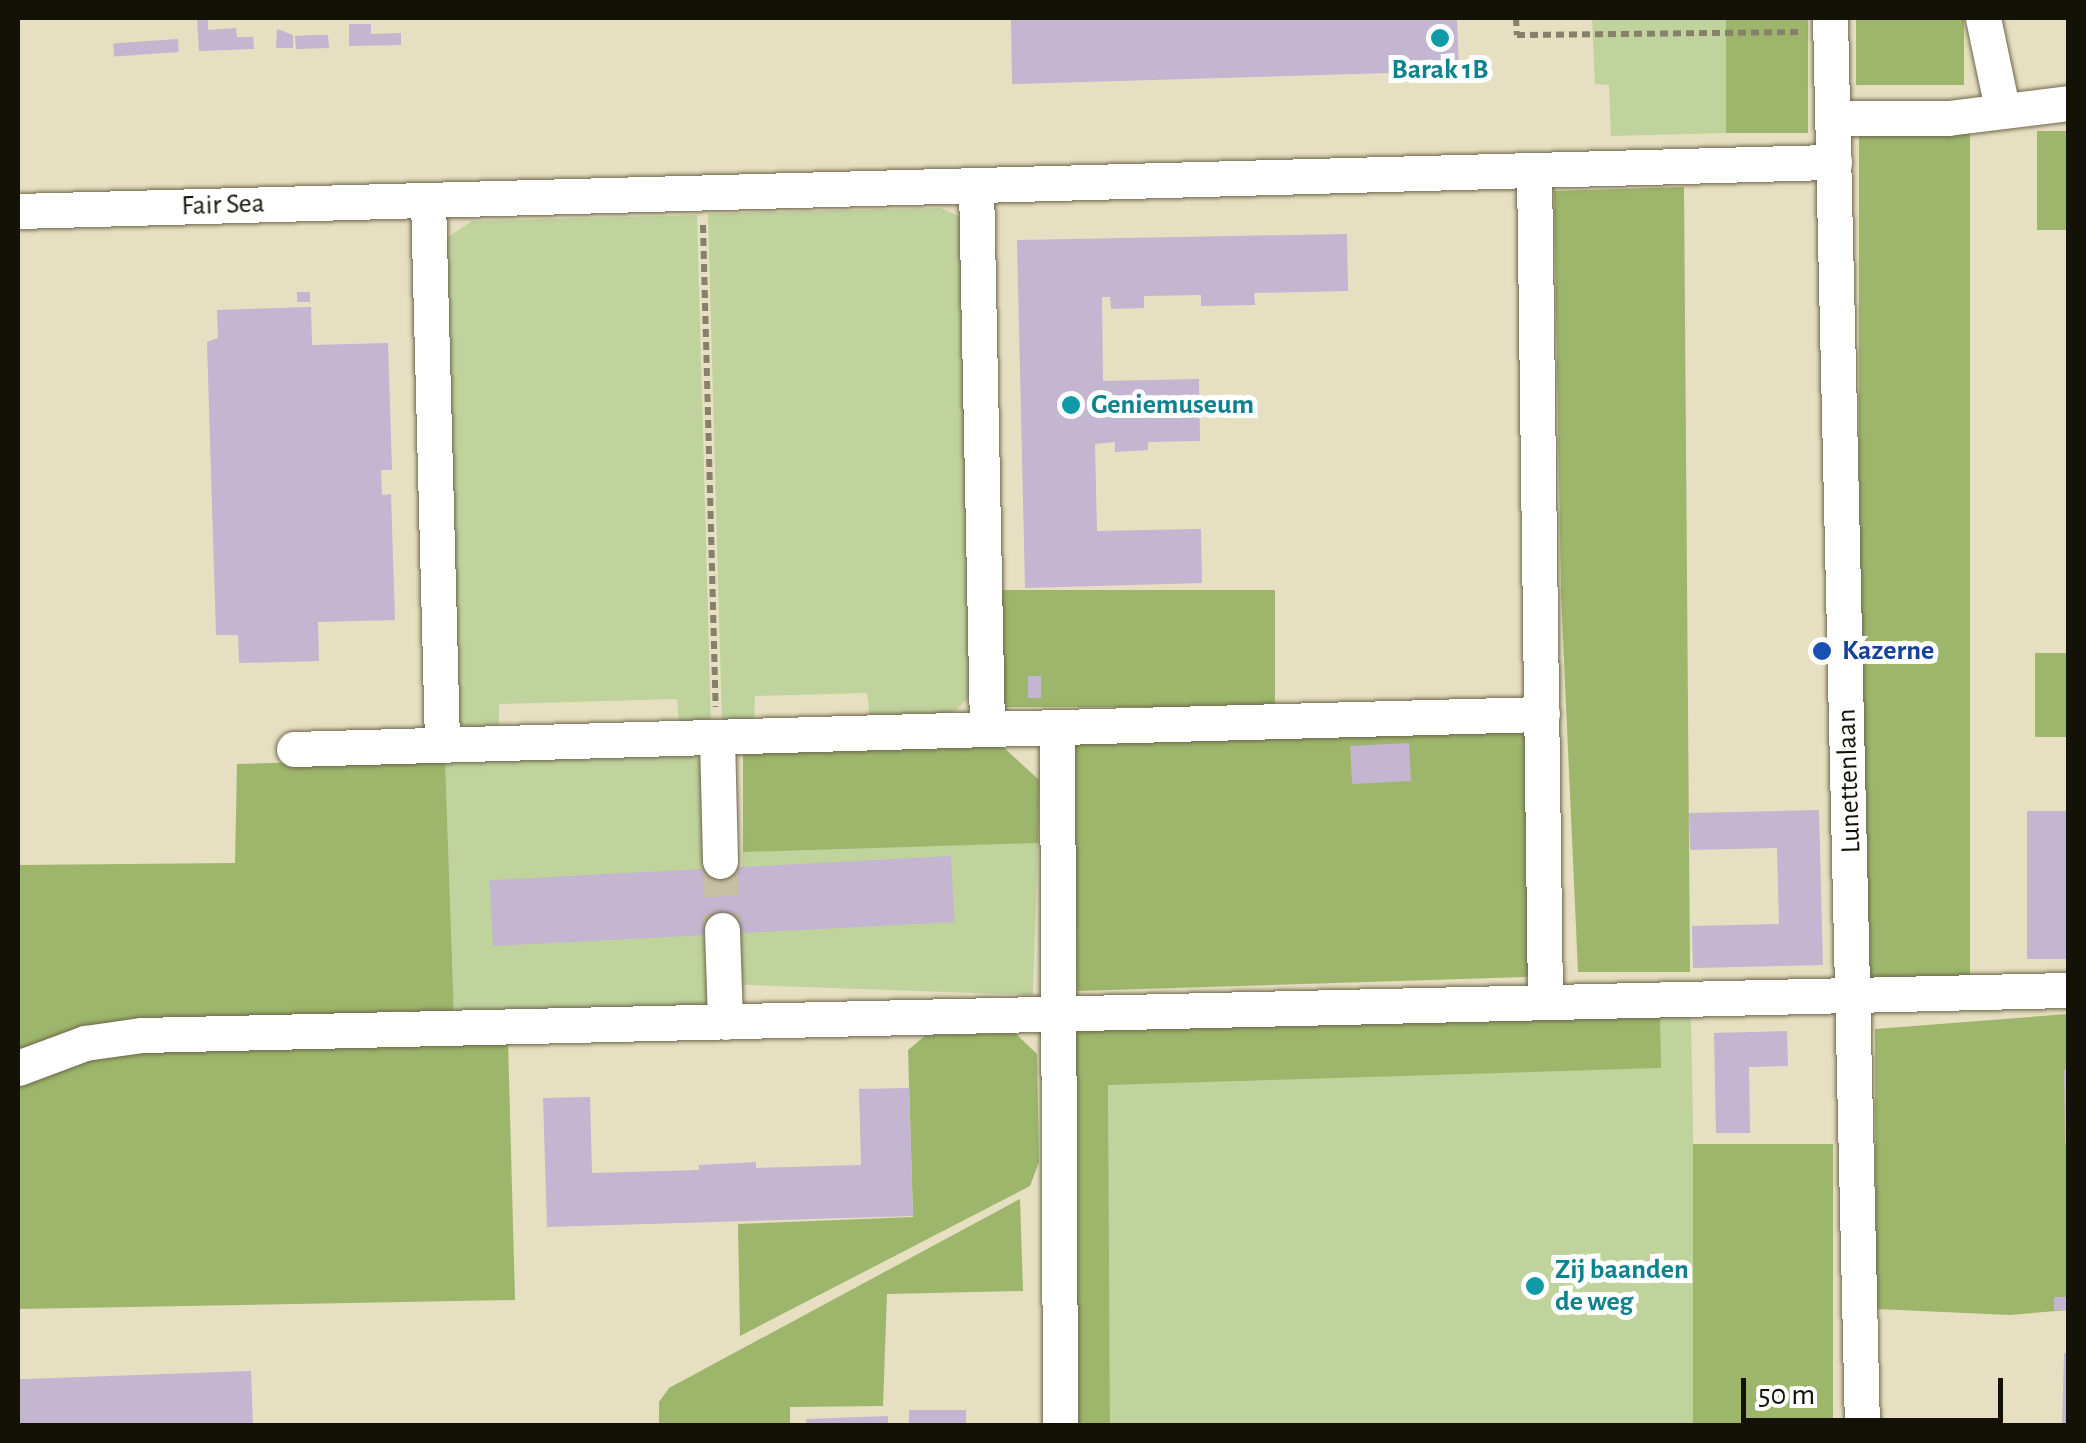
<!DOCTYPE html>
<style>
body{margin:0}
#map{position:relative;width:2086px;height:1443px;overflow:hidden;background:#e7dfc1;font-family:"Alegreya Sans",sans-serif}
div>[style]{position:absolute}
.green>*{inset:0;background:#c0d39d;transform-origin:0 0}
.forest>*{inset:0;background:#9db66b;transform-origin:0 0}
.building>*{inset:0;background:#c4b5d0;transform-origin:0 0}
.street-tunnel>*{height:35px;margin-top:-17.5px;transform-origin:0;background:repeating-linear-gradient(90deg,#c7c0a5 0 35px,transparent 0 53px)}
.path>*{height:6px;margin-top:-3px;transform-origin:0;background:repeating-linear-gradient(90deg,#87816c 0 8px,transparent 0 13px)}
.roads{filter:drop-shadow(0 0 2px #6d664b) drop-shadow(0 0 2px #6d664b)}
.street>*{height:35px;margin:-17.5px;padding:0 17.5px;transform-origin:17.5px;border-radius:17.5px;background:#fff}
.dots>*{width:28px;height:28px;translate:-50% -50%;box-sizing:border-box;border:5px solid #fff;border-radius:50%}
span{translate:-50% -50%;white-space:nowrap;text-align:center;line-height:1.15;-webkit-text-stroke:10px #fff;paint-order:stroke}
.culture-label{font-size:28px;color:#0d838f;font-weight:700}
.left{translate:0 -50%;text-align:left}
.street-label{font-size:28px;color:#141107}
.transit-label{font-size:28px;color:#164399;font-weight:700}
.frame{position:absolute;inset:0;border:20px solid #141107;pointer-events:none}
.scale{position:absolute;left:1741px;top:1378px;width:262px;height:45px;box-sizing:border-box;border:5px solid #141107;border-top:0;padding-left:12px;font-size:30px;line-height:35px;white-space:nowrap;color:#141107;-webkit-text-stroke:8px #fff;paint-order:stroke}
</style>
<div id="map">
<div class="green">
<i style="clip-path:polygon(1592px 18px,1726px 18px,1729px 133px,1611px 136px,1609px 85px,1595px 84px)"></i>
<i style="clip-path:polygon(941px 208px,961px 217px,977px 689px,950px 716px,870px 718px,867px 693px,755px 696px,754px 722px,722px 724px,708px 214px)"></i>
<i style="clip-path:polygon(697px 215px,711px 724px,679px 725px,677px 699px,499px 704px,499px 731px,466px 727px,459px 722px,445px 239px,472px 221px)"></i>
<i style="clip-path:polygon(685px 753px,700px 760px,715px 1010px,454px 1015px,445px 758px)"></i>
<i style="left:1038px;top:843px;width:152px;height:295px;rotate:92deg"></i>
<i style="clip-path:polygon(1691px 1013px,1698px 1425px,1110px 1425px,1107px 1084px,1660px 1068px,1660px 1014px)"></i>
</div>
<div class="forest">
<i style="left:1726px;top:18px;width:82px;height:115px"></i>
<i style="left:1856px;top:18px;width:108px;height:67px"></i>
<i style="left:2037px;top:131px;width:31px;height:99px"></i>
<i style="left:1859px;top:133px;width:111px;height:850px"></i>
<i style="clip-path:polygon(1684px 187px,1690px 972px,1578px 972px,1561px 593px,1554px 191px)"></i>
<i style="left:1000px;top:590px;width:275px;height:117px"></i>
<i style="left:2068px;top:653px;width:84px;height:33px;rotate:90deg"></i>
<i style="clip-path:polygon(1528px 726px,1533px 963px,1527px 977px,1077px 991px,1073px 740px)"></i>
<i style="clip-path:polygon(1001px 745px,1039px 780px,1038px 843px,743px 852px,743px 753px)"></i>
<i style="clip-path:polygon(445px 758px,454px 1015px,403px 1011px,181px 1024px,18px 1053px,18px 865px,235px 863px,237px 764px)"></i>
<i style="clip-path:polygon(1660px 1014px,1661px 1068px,1108px 1085px,1110px 1425px,1067px 1425px,1063px 1031px)"></i>
<i style="clip-path:polygon(2068px 1014px,2068px 1310px,2010px 1315px,1876px 1309px,1875px 1029px)"></i>
<i style="clip-path:polygon(1015px 1033px,1037px 1054px,1039px 1162px,1030px 1186px,740px 1336px,738px 1224px,913px 1217px,908px 1050px,926px 1035px)"></i>
<i style="clip-path:polygon(508px 1040px,515px 1300px,18px 1309px,18px 1085px,40px 1069px,94px 1052px)"></i>
<i style="left:1833px;top:1144px;width:281px;height:140px;rotate:90deg"></i>
<i style="clip-path:polygon(1020px 1199px,1023px 1291px,887px 1294px,883px 1406px,790px 1407px,790px 1425px,659px 1425px,659px 1402px,669px 1388px)"></i>
</div>
<div class="building">
<i style="clip-path:polygon(1011px 18px,1457px 18px,1459px 71px,1012px 84px)"></i>
<i style="clip-path:polygon(197px 19px,208px 19px,208px 30px,236px 28px,237px 37px,253px 37px,254px 49px,199px 51px)"></i>
<i style="clip-path:polygon(349px 24px,371px 24px,371px 34px,401px 33px,401px 45px,349px 46px)"></i>
<i style="clip-path:polygon(277px 29px,293px 35px,293px 48px,276px 48px)"></i>
<i style="clip-path:polygon(311px 35px,328px 35px,329px 48px,296px 49px,295px 36px)"></i>
<i style="left:178px;top:39px;width:13px;height:65px;rotate:86deg"></i>
<i style="clip-path:polygon(1347px 234px,1348px 291px,1254px 293px,1255px 305px,1201px 306px,1201px 295px,1144px 296px,1144px 308px,1111px 309px,1110px 297px,1102px 297px,1103px 381px,1199px 379px,1200px 441px,1148px 442px,1148px 450px,1115px 452px,1115px 442px,1095px 444px,1097px 531px,1201px 529px,1202px 583px,1025px 588px,1017px 240px)"></i>
<i style="left:297px;top:292px;width:13px;height:10px"></i>
<i style="clip-path:polygon(311px 307px,312px 345px,388px 343px,392px 470px,381px 470px,382px 495px,391px 494px,395px 620px,318px 622px,319px 661px,239px 663px,238px 635px,216px 635px,207px 342px,218px 338px,217px 310px)"></i>
<i style="left:1028px;top:676px;width:13px;height:22px"></i>
<i style="left:1409px;top:743px;width:38px;height:59px;rotate:87deg"></i>
<i style="clip-path:polygon(1819px 810px,1823px 965px,1693px 968px,1692px 926px,1779px 924px,1777px 848px,1690px 850px,1689px 813px)"></i>
<i style="left:2068px;top:811px;width:148px;height:41px;rotate:90deg"></i>
<i style="left:951px;top:856px;width:66px;height:462px;rotate:87deg"></i>
<i style="clip-path:polygon(1787px 1031px,1788px 1066px,1749px 1067px,1750px 1133px,1716px 1133px,1714px 1033px)"></i>
<i style="clip-path:polygon(2064px 1070px,2068px 1070px,2068px 1144px,2065px 1144px)"></i>
<i style="clip-path:polygon(909px 1088px,913px 1216px,547px 1227px,543px 1098px,590px 1097px,592px 1173px,699px 1170px,699px 1165px,756px 1162px,756px 1168px,861px 1165px,859px 1089px)"></i>
<i style="left:2054px;top:1297px;width:14px;height:13px"></i>
<i style="clip-path:polygon(2064px 1353px,2068px 1353px,2068px 1426px,2062px 1426px)"></i>
<i style="left:251px;top:1371px;width:55px;height:233px;rotate:88deg"></i>
<i style="left:966px;top:1410px;width:16px;height:57px;rotate:90deg"></i>
<i style="clip-path:polygon(888px 1416px,888px 1426px,807px 1426px,806px 1419px)"></i>
</div>
<div class="street-tunnel">
<i style="left:720px;top:861px;width:69px;rotate:88.3deg"></i>
</div>
<div class="path">
<i style="left:1516px;top:18px;width:17px;rotate:87deg"></i>
<i style="left:1517px;top:35px;width:282px;rotate:-0.6deg"></i>
<i style="left:703px;top:225px;width:482px;rotate:88.5deg"></i>
</div>
<div class="roads">
<div class="street">
<i style="left:1830px;top:18px;width:1408px;rotate:88.7deg"></i>
<i style="left:1983px;top:18px;width:92px;rotate:78.1deg"></i>
<i style="left:1832px;top:118px;width:116px"></i>
<i style="left:1948px;top:118px;width:121px;rotate:-7.1deg"></i>
<i style="left:1534px;top:170px;width:832px;rotate:89.24deg"></i>
<i style="left:976px;top:185px;width:544px;rotate:88.84deg"></i>
<i style="left:987px;top:729px;width:555px;rotate:-1.55deg"></i>
<i style="left:428px;top:200px;width:543px;rotate:88.52deg"></i>
<i style="left:18px;top:211px;width:1817px;rotate:-1.55deg"></i>
<i style="left:1057px;top:728px;width:698px;rotate:89.75deg"></i>
<i style="left:717px;top:738px;width:123px;rotate:88.6deg"></i>
<i style="left:294px;top:749px;width:693px;rotate:-1.65deg"></i>
<i style="left:722px;top:930px;width:92px;rotate:88.1deg"></i>
<i style="left:18px;top:1068px;width:72px;rotate:-20.5deg"></i>
<i style="left:85px;top:1043px;width:58px;rotate:-8deg"></i>
<i style="left:142px;top:1035px;width:1927px;rotate:-1.34deg"></i>
</div>
</div>
<div class="dots">
<i style="left:1440px;top:38px;background:#0f9aa8"></i>
<i style="left:1071px;top:405px;background:#0f9aa8"></i>
<i style="left:1822px;top:651px;background:#1a4fb4"></i>
<i style="left:1535px;top:1286px;background:#0f9aa8"></i>
</div>
<div class="culture-label">
<span style="left:1440px;top:70px">Barak 1B</span>
<span class="left" style="left:1091px;top:405px">Geniemuseum</span>
<span class="left" style="left:1555px;top:1286px">Zij baanden<br>de weg</span>
</div>
<div class="street-label">
<span style="left:223px;top:205px;rotate:-2deg">Fair Sea</span>
<span style="left:1849px;top:781px;rotate:-92deg">Lunettenlaan</span>
</div>
<div class="transit-label">
<span class="left" style="left:1842px;top:651px">Kazerne</span>
</div>
<div class="frame"></div>
<div class="scale">50 m</div>
</div>
